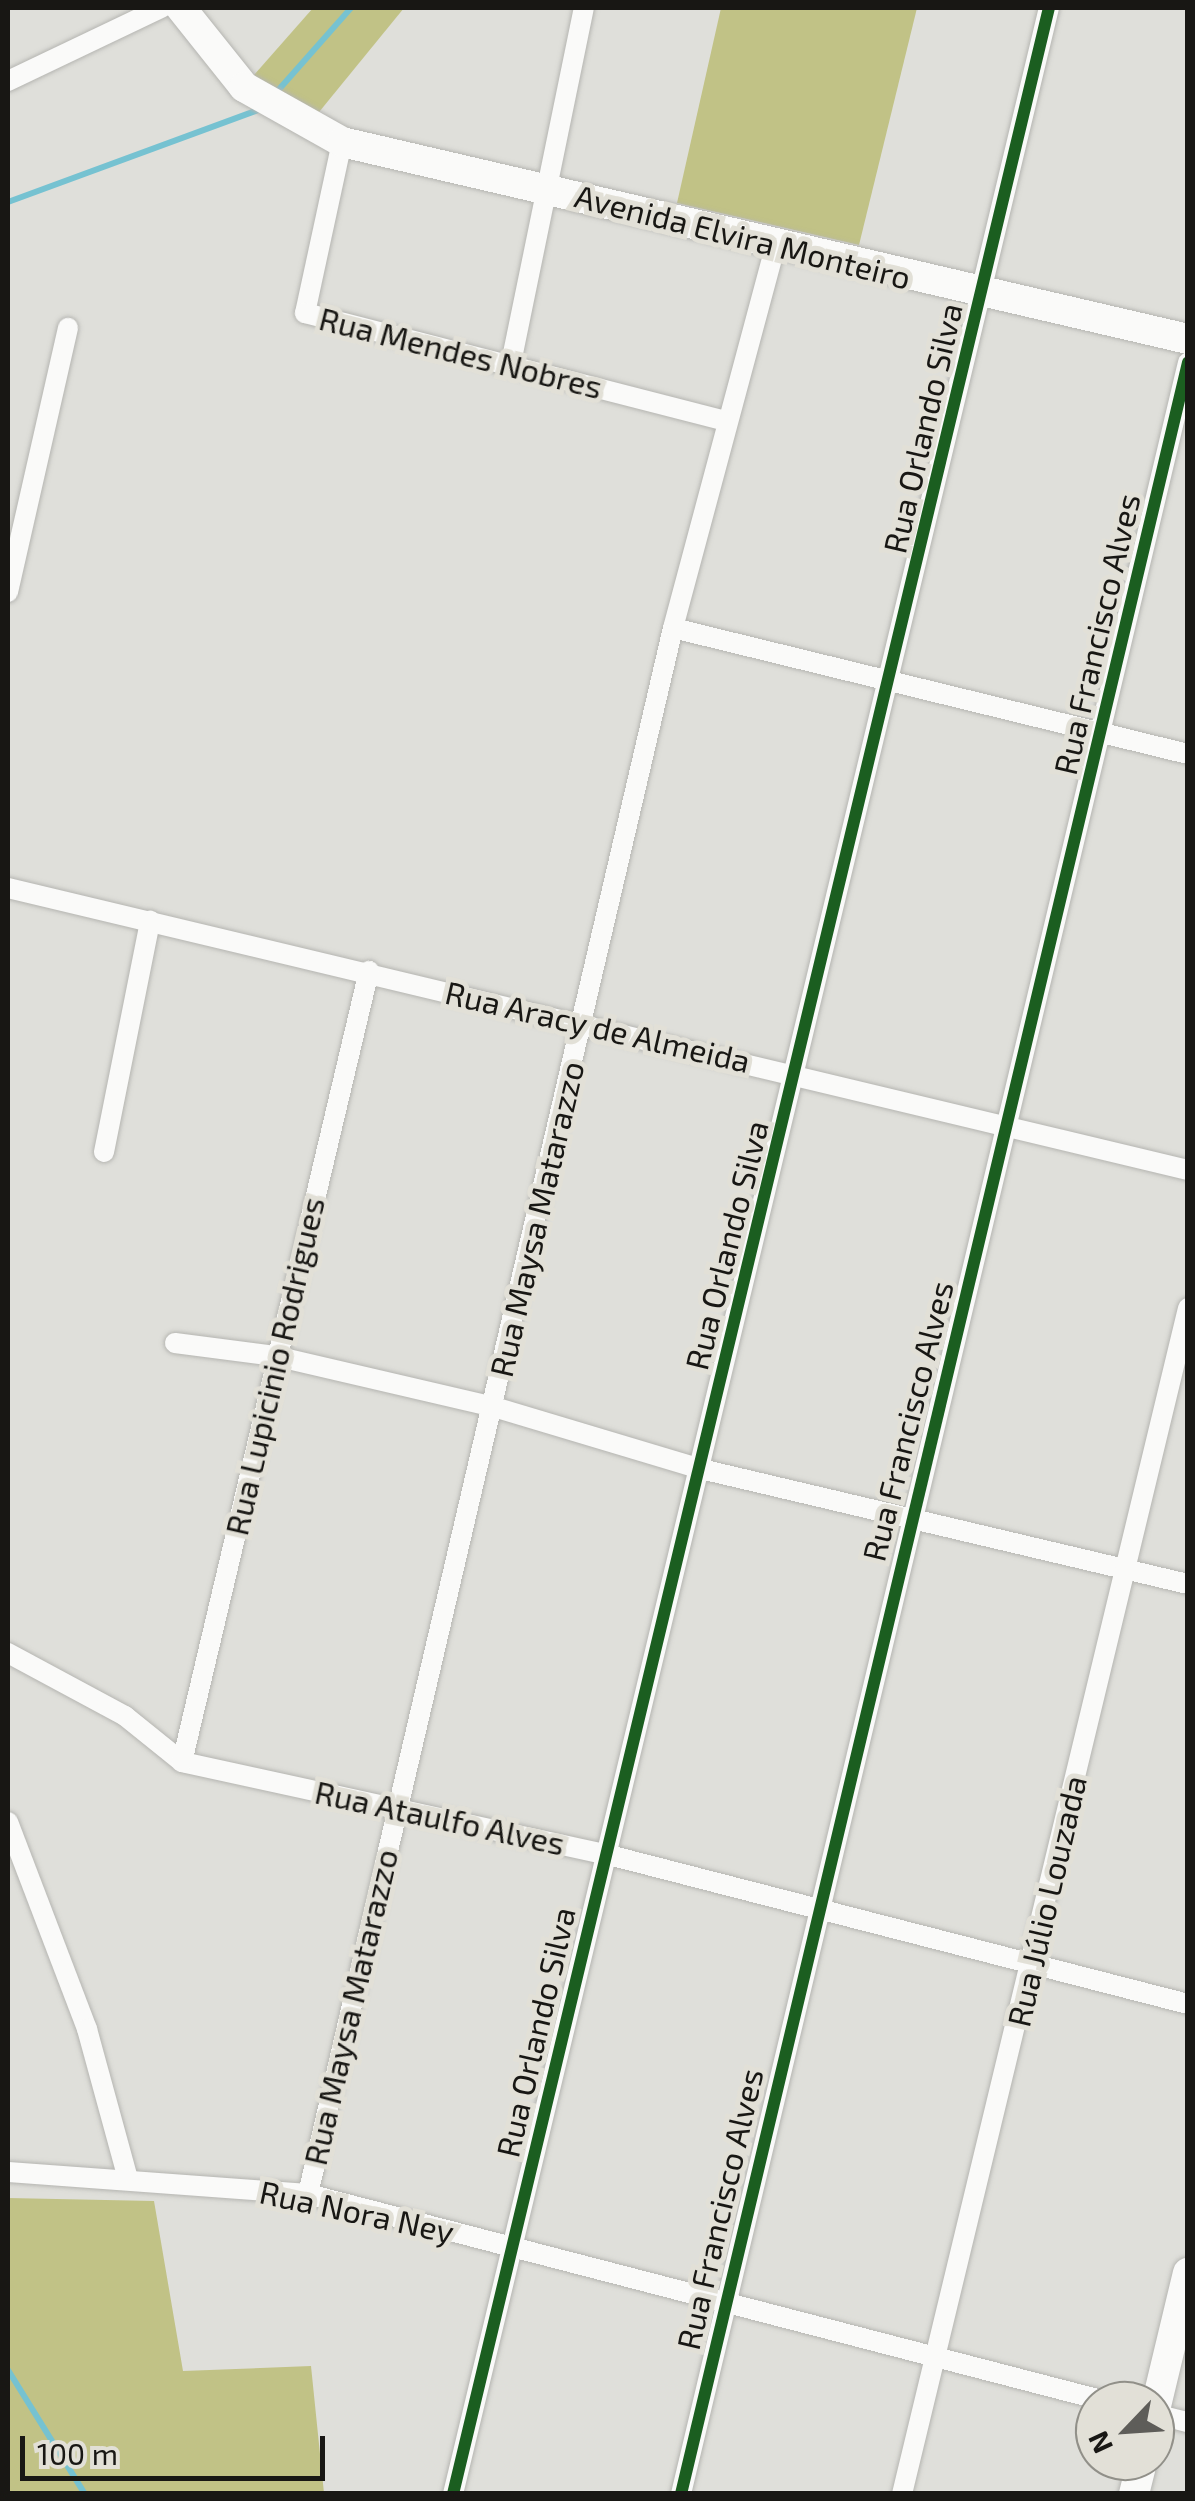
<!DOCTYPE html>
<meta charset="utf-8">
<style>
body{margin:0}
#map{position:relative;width:1195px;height:2501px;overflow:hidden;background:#dfdfda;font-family:"Exo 2",sans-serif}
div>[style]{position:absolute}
.forest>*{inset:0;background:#c1c286}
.stream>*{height:6px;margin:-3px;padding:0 3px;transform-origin:3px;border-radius:3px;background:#76c2d1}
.roads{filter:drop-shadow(0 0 2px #b5b5b1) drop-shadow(0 0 2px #b5b5b1)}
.street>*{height:20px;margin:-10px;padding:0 10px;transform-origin:10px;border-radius:10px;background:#fafaf9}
.secondary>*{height:30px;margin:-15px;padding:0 15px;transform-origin:15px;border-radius:15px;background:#fafaf9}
.cycleway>*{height:12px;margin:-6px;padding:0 6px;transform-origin:6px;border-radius:6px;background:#1b5e20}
span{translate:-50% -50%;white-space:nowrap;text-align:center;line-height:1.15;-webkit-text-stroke:10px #e2e0d7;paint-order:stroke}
.street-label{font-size:32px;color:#181714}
.frame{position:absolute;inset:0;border:10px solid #181714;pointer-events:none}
.north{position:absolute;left:1075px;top:2381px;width:100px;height:100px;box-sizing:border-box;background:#e2e0d7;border:2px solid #919089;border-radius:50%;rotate:245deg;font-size:28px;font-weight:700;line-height:40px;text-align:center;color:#181714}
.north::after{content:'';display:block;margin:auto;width:35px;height:45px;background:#5e5d59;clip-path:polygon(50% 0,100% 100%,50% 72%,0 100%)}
.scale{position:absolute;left:20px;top:2436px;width:305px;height:45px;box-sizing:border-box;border:5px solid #181714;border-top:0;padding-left:12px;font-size:30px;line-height:35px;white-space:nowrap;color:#181714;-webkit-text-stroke:8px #e2e0d7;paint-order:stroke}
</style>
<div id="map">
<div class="forest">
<i style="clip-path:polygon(313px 8px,404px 8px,315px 117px,254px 75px)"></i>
<i style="clip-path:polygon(721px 8px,917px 8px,859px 245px,677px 203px)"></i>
<i style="clip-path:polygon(8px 2198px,154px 2201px,183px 2371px,311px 2366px,324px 2493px,8px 2493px)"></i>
</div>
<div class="stream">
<i style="left:274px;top:95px;width:116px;rotate:-48.5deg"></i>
<i style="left:8px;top:202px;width:272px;rotate:-20.2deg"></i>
<i style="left:8px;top:2370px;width:146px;rotate:58.2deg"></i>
</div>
<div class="roads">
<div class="street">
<i style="left:8px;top:81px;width:170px;rotate:-25.5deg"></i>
<i style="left:342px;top:142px;width:175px;rotate:102.2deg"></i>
<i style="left:305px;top:313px;width:435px;rotate:14.4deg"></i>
<i style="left:511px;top:363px;width:362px;rotate:-78.4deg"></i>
<i style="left:8px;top:592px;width:271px;rotate:-77.2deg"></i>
<i style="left:673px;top:628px;width:530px;rotate:13.75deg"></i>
<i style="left:8px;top:888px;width:1213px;rotate:13.44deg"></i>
<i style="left:104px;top:1152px;width:236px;rotate:-78.7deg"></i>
<i style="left:175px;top:1343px;width:101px;rotate:7.4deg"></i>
<i style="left:275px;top:1356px;width:225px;rotate:13.1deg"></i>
<i style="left:494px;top:1407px;width:216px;rotate:16.7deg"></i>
<i style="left:701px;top:1469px;width:500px;rotate:13.29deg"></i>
<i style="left:8px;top:1653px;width:133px;rotate:28.3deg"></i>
<i style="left:125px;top:1716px;width:73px;rotate:38.9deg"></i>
<i style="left:182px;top:1762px;width:433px;rotate:12.3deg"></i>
<i style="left:605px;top:1854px;width:602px;rotate:14.43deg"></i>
<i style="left:182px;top:1762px;width:813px;rotate:-76.7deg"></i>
<i style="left:8px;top:1822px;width:222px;rotate:69.1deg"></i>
<i style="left:87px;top:2029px;width:151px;rotate:74.7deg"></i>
<i style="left:8px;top:2172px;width:301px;rotate:4.2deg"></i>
<i style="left:308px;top:2194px;width:823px;rotate:14.56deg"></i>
<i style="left:308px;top:2194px;width:1608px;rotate:-76.88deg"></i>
<i style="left:673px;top:628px;width:394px;rotate:-75deg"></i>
<i style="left:1155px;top:2414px;width:34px;rotate:14deg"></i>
<i style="left:453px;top:2494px;width:2556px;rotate:-76.52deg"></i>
<i style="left:681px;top:2494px;width:2191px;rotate:-76.62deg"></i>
<i style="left:902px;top:2494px;width:1220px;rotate:-76.44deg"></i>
</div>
<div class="secondary">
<i style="left:181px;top:8px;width:101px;rotate:51.4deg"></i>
<i style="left:244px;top:87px;width:112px;rotate:29.3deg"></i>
<i style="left:342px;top:142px;width:869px;rotate:13.11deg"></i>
<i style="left:1155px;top:2410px;width:141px;rotate:-76.5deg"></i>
<i style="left:1134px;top:2494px;width:34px;rotate:-76deg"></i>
</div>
</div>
<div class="cycleway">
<i style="left:453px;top:2494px;width:2556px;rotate:-76.52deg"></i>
<i style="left:681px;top:2494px;width:2191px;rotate:-76.62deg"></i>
</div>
<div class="street-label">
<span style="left:743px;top:236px;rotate:14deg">Avenida Elvira Monteiro</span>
<span style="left:461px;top:352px;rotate:14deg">Rua Mendes Nobres</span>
<span style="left:922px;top:428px;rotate:-77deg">Rua Orlando Silva</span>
<span style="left:1096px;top:634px;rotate:-77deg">Rua Francisco Alves</span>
<span style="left:598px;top:1026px;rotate:13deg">Rua Aracy de Almeida</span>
<span style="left:536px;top:1219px;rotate:-77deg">Rua Maysa Matarazzo</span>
<span style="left:726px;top:1245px;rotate:-76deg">Rua Orlando Silva</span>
<span style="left:274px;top:1366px;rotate:-77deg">Rua Lupicinio Rodrigues</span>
<span style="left:907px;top:1421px;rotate:-76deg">Rua Francisco Alves</span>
<span style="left:440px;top:1817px;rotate:12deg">Rua Ataulfo Alves</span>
<span style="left:1046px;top:1901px;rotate:-77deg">Rua Júlio Louzada</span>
<span style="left:350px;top:2007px;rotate:-77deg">Rua Maysa Matarazzo</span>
<span style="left:535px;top:2032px;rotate:-77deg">Rua Orlando Silva</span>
<span style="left:719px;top:2209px;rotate:-77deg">Rua Francisco Alves</span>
<span style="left:357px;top:2211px;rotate:12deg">Rua Nora Ney</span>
</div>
<div class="frame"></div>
<div class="north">N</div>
<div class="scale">100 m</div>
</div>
